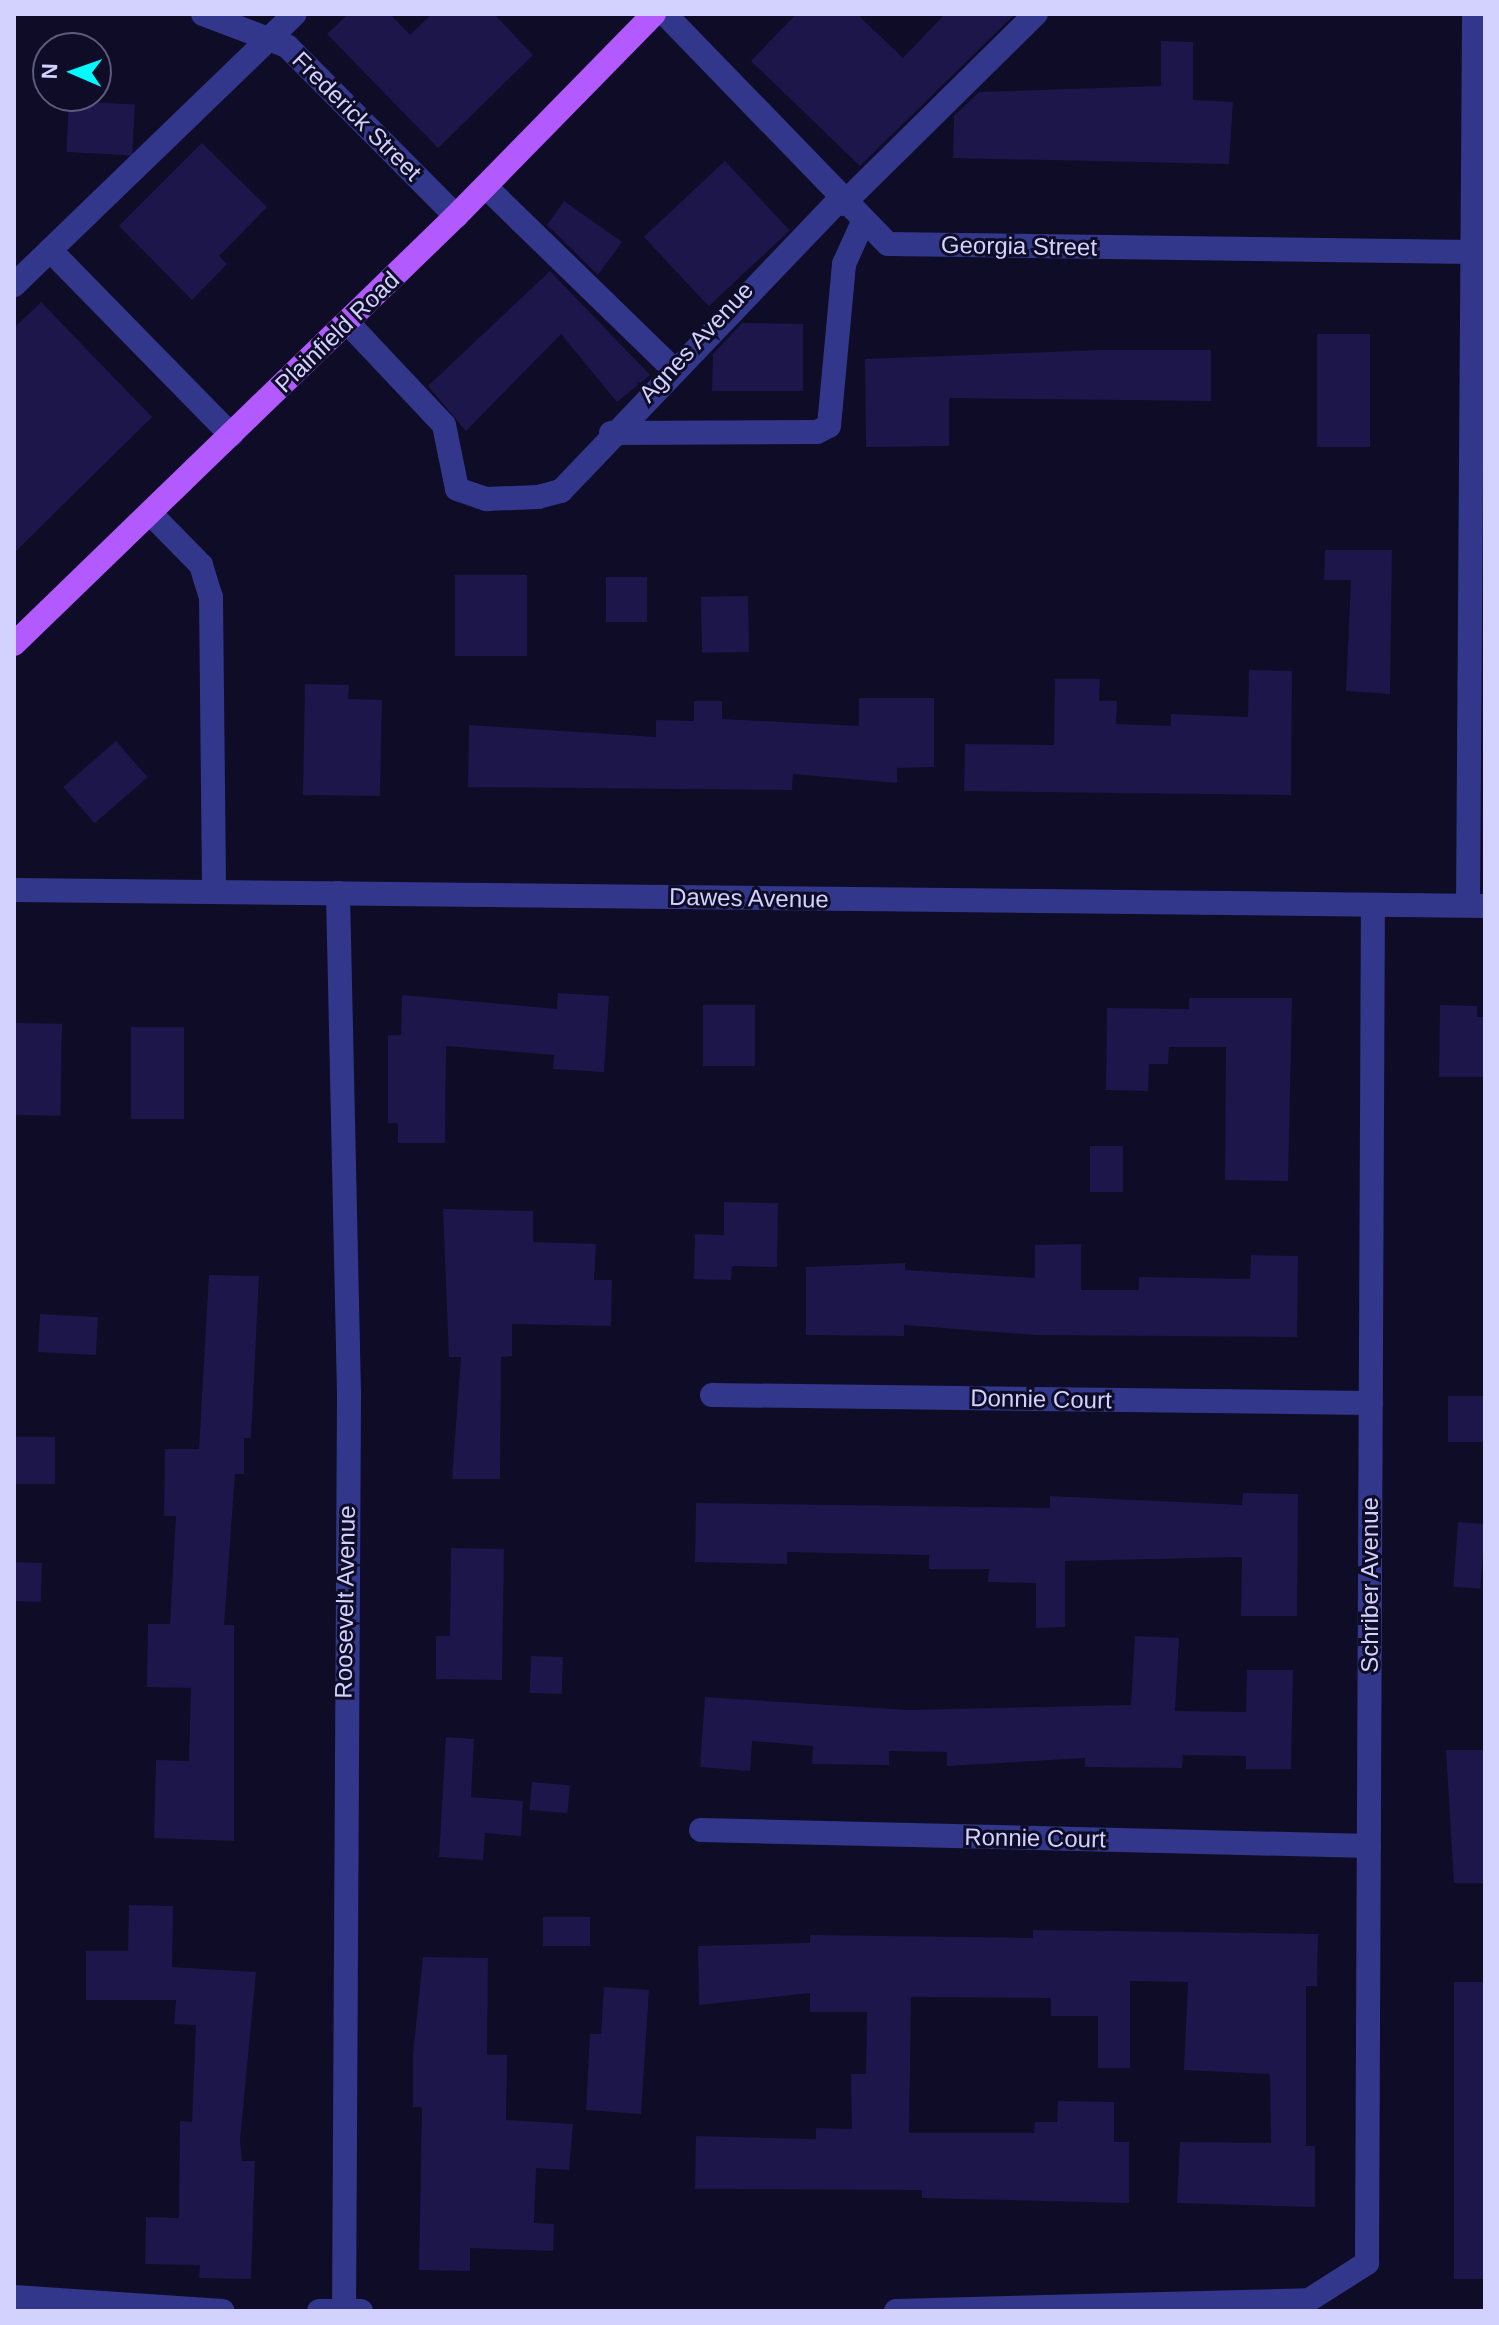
<!DOCTYPE html>
<style>
body{margin:0}
#map{position:relative;width:1499px;height:2325px;overflow:hidden;background:#0e0c27;font-family:Arial,sans-serif}
div>[style]{position:absolute}
.building>*{inset:0;background:#1c164a;transform-origin:0 0}
.minor>*{height:24px;margin:-12px;padding:0 12px;transform-origin:12px;border-radius:12px;background:#32378b}
.major>*{height:24px;margin:-12px;padding:0 12px;transform-origin:12px;border-radius:12px;background:#b259ff}
span{translate:-50% -50%;white-space:nowrap;text-align:center;line-height:1.15;-webkit-text-stroke:6px #0e0c27;paint-order:stroke}
.street-label{font-size:24px;color:#d3d2ff}
.frame{position:absolute;inset:0;border:16px solid #d3d2ff;pointer-events:none}
.north{position:absolute;left:32px;top:32px;width:80px;height:80px;box-sizing:border-box;background:#0e0c27;border:2px solid #5d5b7d;border-radius:50%;rotate:272deg;font-size:22px;font-weight:700;line-height:32px;text-align:center;color:#d3d2ff}
.north::after{content:'';display:block;margin:auto;width:28px;height:36px;background:#00fafd;clip-path:polygon(50% 0,100% 100%,50% 72%,0 100%)}
</style>
<div id="map">
<div class="building">
<i style="clip-path:polygon(348px 14px,390px 14px,410px 35px,432px 14px,494px 14px,533px 55px,438px 148px,327px 34px)"></i>
<i style="clip-path:polygon(796px 14px,857px 14px,903px 58px,945px 14px,1015px 14px,860px 166px,751px 61px)"></i>
<i style="clip-path:polygon(1161px 41px,1193px 42px,1193px 100px,1233px 102px,1229px 164px,953px 158px,954px 116px,979px 92px,1161px 86px)"></i>
<i style="left:69px;top:101px;width:66px;height:51px;rotate:3deg"></i>
<i style="clip-path:polygon(202px 143px,267px 207px,219px 256px,227px 264px,192px 300px,119px 226px)"></i>
<i style="left:725px;top:161px;width:95px;height:111px;rotate:47deg"></i>
<i style="clip-path:polygon(564px 201px,622px 242px,598px 275px,547px 225px)"></i>
<i style="clip-path:polygon(550px 271px,650px 375px,617px 402px,561px 334px,466px 431px,428px 386px)"></i>
<i style="clip-path:polygon(41px 302px,152px 417px,14px 553px,14px 328px)"></i>
<i style="clip-path:polygon(742px 323px,803px 324px,803px 391px,712px 391px,713px 354px)"></i>
<i style="left:1317px;top:334px;width:53px;height:113px"></i>
<i style="clip-path:polygon(1100px 350px,1211px 350px,1211px 401px,949px 398px,949px 446px,866px 447px,865px 359px)"></i>
<i style="clip-path:polygon(1325px 550px,1392px 550px,1390px 694px,1346px 691px,1351px 580px,1324px 580px)"></i>
<i style="left:455px;top:575px;width:72px;height:81px"></i>
<i style="left:647px;top:577px;width:45px;height:41px;rotate:90deg"></i>
<i style="left:748px;top:596px;width:56px;height:47px;rotate:89deg"></i>
<i style="clip-path:polygon(1249px 670px,1292px 671px,1291px 795px,964px 791px,965px 744px,1054px 745px,1055px 679px,1100px 679px,1099px 701px,1117px 701px,1116px 724px,1171px 726px,1171px 714px,1248px 717px)"></i>
<i style="clip-path:polygon(305px 684px,349px 685px,348px 699px,382px 700px,380px 796px,303px 795px)"></i>
<i style="clip-path:polygon(859px 698px,934px 698px,934px 767px,897px 768px,897px 783px,793px 774px,792px 790px,468px 787px,469px 725px,656px 737px,656px 720px,694px 721px,694px 701px,722px 701px,722px 719px,859px 726px)"></i>
<i style="left:116px;top:741px;width:48px;height:70px;rotate:49deg"></i>
<i style="clip-path:polygon(558px 993px,609px 996px,604px 1072px,553px 1069px,554px 1055px,446px 1046px,445px 1143px,398px 1143px,398px 1123px,388px 1123px,388px 1035px,401px 1035px,402px 995px,557px 1009px)"></i>
<i style="clip-path:polygon(1189px 998px,1292px 998px,1288px 1181px,1225px 1180px,1226px 1047px,1169px 1047px,1168px 1064px,1149px 1064px,1148px 1091px,1106px 1090px,1107px 1008px,1189px 1009px)"></i>
<i style="left:703px;top:1005px;width:52px;height:61px"></i>
<i style="clip-path:polygon(1440px 1005px,1477px 1006px,1477px 1017px,1485px 1017px,1485px 1077px,1439px 1077px)"></i>
<i style="left:14px;top:1023px;width:48px;height:92px;rotate:1deg"></i>
<i style="left:131px;top:1027px;width:53px;height:92px"></i>
<i style="left:1090px;top:1146px;width:33px;height:46px"></i>
<i style="clip-path:polygon(724px 1202px,778px 1203px,777px 1267px,732px 1266px,731px 1280px,694px 1279px,695px 1234px,724px 1235px)"></i>
<i style="clip-path:polygon(443px 1209px,533px 1211px,533px 1242px,596px 1244px,594px 1280px,612px 1280px,611px 1326px,512px 1324px,512px 1356px,501px 1357px,500px 1479px,452px 1479px,461px 1357px,449px 1357px)"></i>
<i style="clip-path:polygon(1081px 1244px,1081px 1290px,1139px 1290px,1139px 1277px,1250px 1279px,1251px 1255px,1298px 1256px,1297px 1337px,1036px 1335px,904px 1325px,904px 1336px,806px 1335px,806px 1267px,905px 1263px,905px 1270px,1035px 1278px,1035px 1245px)"></i>
<i style="clip-path:polygon(209px 1275px,259px 1276px,251px 1438px,244px 1438px,244px 1474px,235px 1474px,224px 1625px,234px 1625px,234px 1841px,154px 1838px,156px 1760px,189px 1761px,191px 1688px,147px 1687px,148px 1624px,170px 1624px,176px 1516px,164px 1516px,165px 1449px,199px 1449px)"></i>
<i style="left:40px;top:1314px;width:58px;height:38px;rotate:3deg"></i>
<i style="left:1448px;top:1396px;width:37px;height:46px"></i>
<i style="left:14px;top:1437px;width:41px;height:47px"></i>
<i style="clip-path:polygon(1243px 1493px,1298px 1494px,1297px 1616px,1241px 1616px,1242px 1557px,1065px 1561px,1065px 1627px,1036px 1628px,1036px 1583px,988px 1582px,989px 1569px,929px 1569px,929px 1555px,787px 1552px,787px 1564px,695px 1562px,696px 1503px,1050px 1508px,1050px 1496px,1242px 1505px)"></i>
<i style="left:1458px;top:1522px;width:27px;height:65px;rotate:4deg"></i>
<i style="clip-path:polygon(451px 1548px,504px 1549px,502px 1680px,436px 1679px,436px 1636px,450px 1636px)"></i>
<i style="left:14px;top:1562px;width:28px;height:39px;rotate:2deg"></i>
<i style="clip-path:polygon(1135px 1636px,1179px 1638px,1175px 1711px,1246px 1712px,1247px 1670px,1293px 1670px,1291px 1769px,1246px 1769px,1246px 1756px,1183px 1755px,1182px 1768px,1085px 1767px,1085px 1758px,947px 1766px,947px 1752px,889px 1751px,889px 1765px,812px 1764px,813px 1746px,752px 1741px,750px 1771px,700px 1767px,705px 1697px,909px 1710px,1131px 1705px)"></i>
<i style="left:531px;top:1656px;width:32px;height:37px;rotate:2deg"></i>
<i style="clip-path:polygon(446px 1737px,474px 1739px,471px 1797px,523px 1801px,521px 1836px,485px 1833px,483px 1860px,439px 1857px)"></i>
<i style="clip-path:polygon(1446px 1750px,1485px 1750px,1485px 1883px,1454px 1883px)"></i>
<i style="left:532px;top:1782px;width:38px;height:28px;rotate:5deg"></i>
<i style="clip-path:polygon(129px 1905px,173px 1906px,172px 1967px,256px 1972px,240px 2140px,242px 2161px,255px 2161px,251px 2279px,199px 2278px,200px 2265px,145px 2264px,146px 2217px,179px 2218px,180px 2121px,192px 2122px,196px 2025px,174px 2024px,176px 2000px,86px 2000px,86px 1951px,128px 1951px)"></i>
<i style="left:543px;top:1917px;width:47px;height:29px"></i>
<i style="clip-path:polygon(1033px 1930px,1318px 1934px,1317px 1986px,1306px 1986px,1306px 2146px,1315px 2146px,1315px 2207px,1177px 2203px,1180px 2142px,1271px 2143px,1270px 2074px,1184px 2070px,1188px 1982px,1130px 1981px,1130px 2068px,1098px 2068px,1098px 2016px,1051px 2016px,1051px 1998px,911px 1997px,909px 2133px,1034px 2133px,1035px 2122px,1057px 2122px,1058px 2101px,1114px 2102px,1114px 2142px,1129px 2142px,1129px 2203px,922px 2198px,922px 2190px,695px 2189px,696px 2136px,816px 2139px,816px 2128px,852px 2129px,851px 2074px,866px 2074px,867px 2012px,810px 2012px,810px 1993px,699px 2005px,698px 1946px,810px 1943px,810px 1935px,1033px 1938px)"></i>
<i style="clip-path:polygon(423px 1957px,488px 1958px,487px 2055px,507px 2055px,506px 2120px,573px 2124px,569px 2170px,536px 2168px,534px 2223px,554px 2224px,553px 2251px,470px 2248px,470px 2271px,419px 2270px,422px 2107px,413px 2107px,413px 2054px)"></i>
<i style="left:1454px;top:1982px;width:31px;height:297px"></i>
<i style="clip-path:polygon(604px 1987px,649px 1990px,641px 2114px,586px 2110px,590px 2034px,601px 2034px)"></i>
</div>
<div class="minor">
<i style="left:203px;top:14px;width:90px;rotate:20.9deg"></i>
<i style="left:287px;top:46px;width:240px;rotate:45.2deg"></i>
<i style="left:665px;top:14px;width:320px;rotate:45.9deg"></i>
<i style="left:888px;top:244px;width:583px;rotate:0.79deg"></i>
<i style="left:486px;top:187px;width:260px;rotate:44.2deg"></i>
<i style="left:843px;top:204px;width:271px;rotate:-44.6deg"></i>
<i style="left:50px;top:250px;width:259px;rotate:45.6deg"></i>
<i style="left:14px;top:285px;width:390px;rotate:-44deg"></i>
<i style="left:347px;top:322px;width:141px;rotate:46.7deg"></i>
<i style="left:444px;top:425px;width:65px;rotate:78.5deg"></i>
<i style="left:457px;top:489px;width:31px;rotate:19deg"></i>
<i style="left:486px;top:499px;width:52px;rotate:-2.2deg"></i>
<i style="left:538px;top:497px;width:24px;rotate:-15deg"></i>
<i style="left:561px;top:491px;width:402px;rotate:-46.3deg"></i>
<i style="left:611px;top:433px;width:206px;rotate:-0.3deg"></i>
<i style="left:817px;top:432px;width:13px;rotate:-27deg"></i>
<i style="left:829px;top:426px;width:163px;rotate:-84.7deg"></i>
<i style="left:844px;top:264px;width:46px;rotate:-65.7deg"></i>
<i style="left:150px;top:513px;width:73px;rotate:45.6deg"></i>
<i style="left:201px;top:565px;width:34px;rotate:73deg"></i>
<i style="left:211px;top:597px;width:294px;rotate:89.4deg"></i>
<i style="left:14px;top:890px;width:1471px;rotate:0.62deg"></i>
<i style="left:338px;top:893px;width:501px;rotate:88.74deg"></i>
<i style="left:349px;top:1394px;width:917px;rotate:90.31deg"></i>
<i style="left:1468px;top:905px;width:891px;rotate:-89.61deg"></i>
<i style="left:712px;top:1395px;width:659px;rotate:0.7deg"></i>
<i style="left:701px;top:1830px;width:668px;rotate:1.37deg"></i>
<i style="left:14px;top:2297px;width:209px;rotate:3.8deg"></i>
<i style="left:319px;top:2311px;width:42px"></i>
<i style="left:896px;top:2311px;width:413px;rotate:-1.5deg"></i>
<i style="left:1309px;top:2300px;width:69px;rotate:-32.5deg"></i>
<i style="left:1367px;top:2263px;width:1357px;rotate:-89.75deg"></i>
</div>
<div class="major">
<i style="left:14px;top:644px;width:615px;rotate:-44.08deg"></i>
<i style="left:456px;top:216px;width:283px;rotate:-45.6deg"></i>
</div>
<div class="street-label">
<span style="left:357px;top:116px;rotate:45deg">Frederick Street</span>
<span style="left:1019px;top:246px;rotate:1deg">Georgia Street</span>
<span style="left:337px;top:332px;rotate:-44deg">Plainfield Road</span>
<span style="left:696px;top:342px;rotate:-47deg">Agnes Avenue</span>
<span style="left:749px;top:898px;rotate:1deg">Dawes Avenue</span>
<span style="left:1041px;top:1399px;rotate:1deg">Donnie Court</span>
<span style="left:1370px;top:1585px;rotate:-90deg">Schriber Avenue</span>
<span style="left:345px;top:1602px;rotate:-89deg">Roosevelt Avenue</span>
<span style="left:1035px;top:1838px;rotate:1deg">Ronnie Court</span>
</div>
<div class="frame"></div>
<div class="north">N</div>
</div>
